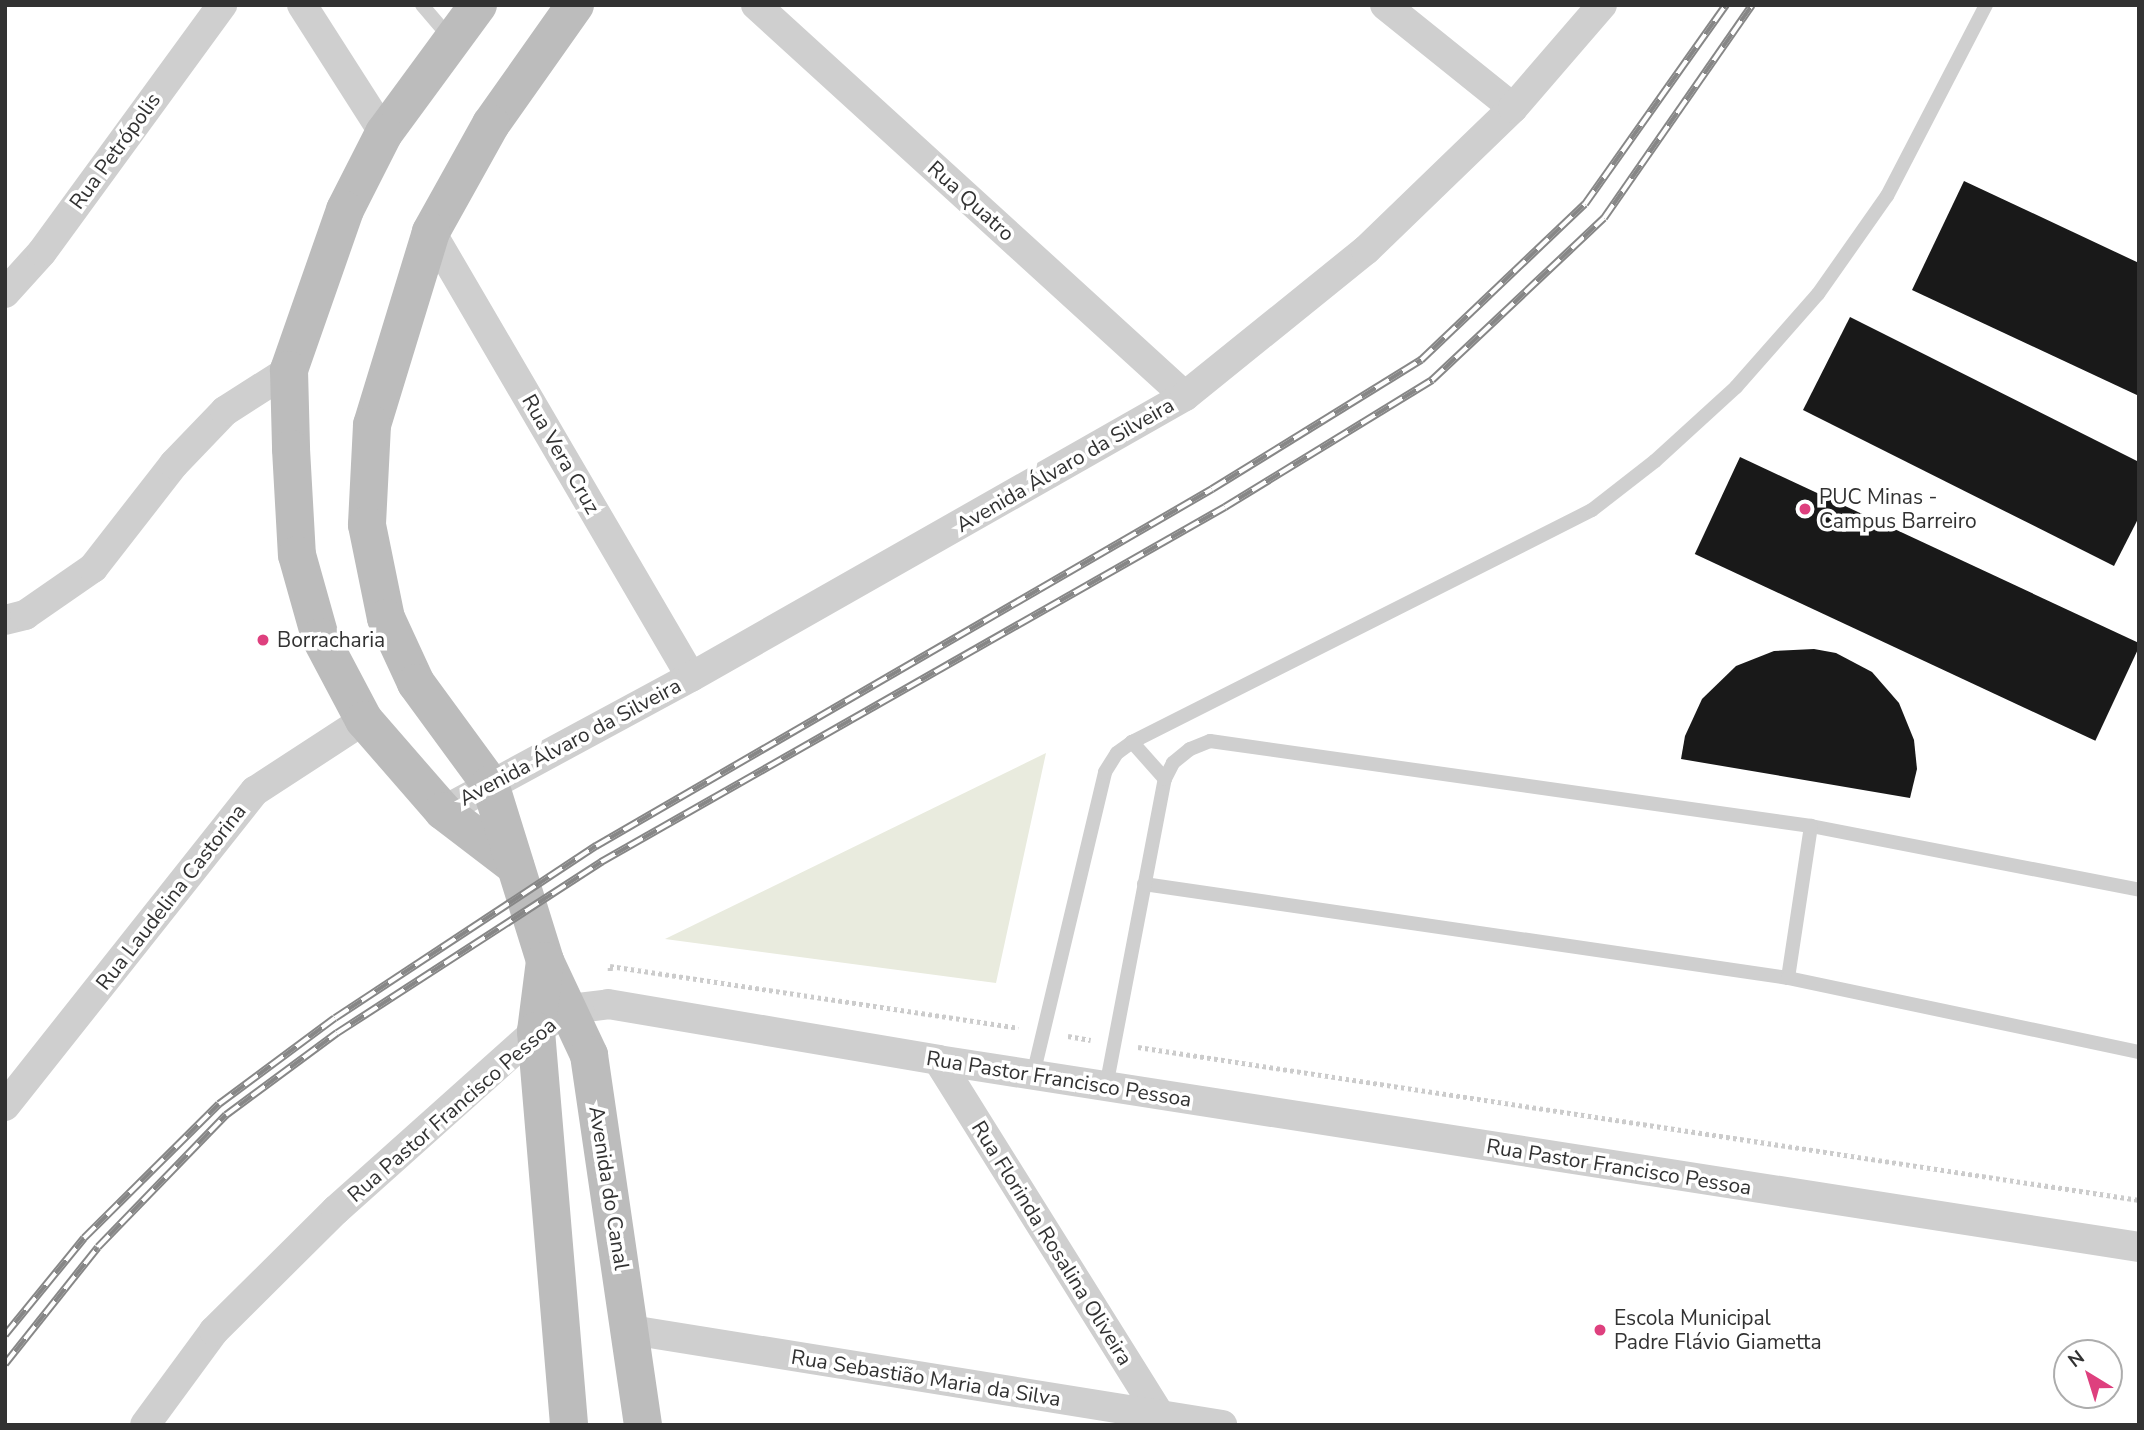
<!DOCTYPE html>
<meta charset="utf-8">
<style>
body{margin:0}
#map{position:relative;width:2144px;height:1430px;overflow:hidden;background:#fff;font-family:"Nunito Sans",sans-serif}
div>[style]{position:absolute}
.green>*{inset:0;background:#e9ebde}
.building>*{inset:0;background:#191919;transform-origin:0 0}
.path>*{height:4.5px;margin-top:-2.25px;transform-origin:0;background:repeating-linear-gradient(90deg,#ccc 0 3.5px,transparent 0 7px)}
.lane>*{height:14px;margin:-7px;padding:0 7px;transform-origin:7px;border-radius:7px;background:#cfcfcf}
.street>*{height:30px;margin:-15px;padding:0 15px;transform-origin:15px;border-radius:15px;background:#cfcfcf}
.secondary>*{height:38px;margin:-19px;padding:0 19px;transform-origin:19px;border-radius:19px;background:#bcbcbc}
.rail>*{height:8px;margin-top:-4px;transform-origin:0;background:repeating-linear-gradient(90deg,#fff 0 16px,#878787 0 32px);box-sizing:border-box;border-block:2px solid #878787}
.dots>*{width:19px;height:19px;translate:-50% -50%;box-sizing:border-box;border:4px solid #fff;border-radius:50%}
span{translate:-50% -50%;white-space:nowrap;text-align:center;line-height:1.15;-webkit-text-stroke:7px #fff;paint-order:stroke}
.street-label{font-size:21px;color:#323232}
.poi-label{font-size:21px;color:#323232}
.left{translate:0 -50%;text-align:left}
.frame{position:absolute;inset:0;border:7px solid #323232;pointer-events:none}
.north{position:absolute;left:2053px;top:1339px;width:70px;height:70px;box-sizing:border-box;background:#fff;border:2px solid #adadad;border-radius:50%;rotate:322deg;font-size:19px;font-weight:700;line-height:28px;text-align:center;color:#323232}
.north::after{content:'';display:block;margin:auto;width:24px;height:32px;background:#de407e;clip-path:polygon(50% 0,100% 100%,50% 72%,0 100%)}
</style>
<div id="map">
<div class="green">
<i style="clip-path:polygon(1046px 753px,996px 983px,665px 939px)"></i>
</div>
<div class="building">
<i style="clip-path:polygon(1964px 181px,2139px 263px,2139px 396px,1912px 290px)"></i>
<i style="clip-path:polygon(1850px 317px,2139px 462px,2139px 517px,2114px 566px,1803px 410px)"></i>
<i style="left:1740px;top:457px;width:442px;height:107px;rotate:25deg"></i>
<i style="clip-path:polygon(1814px 649px,1836px 653px,1872px 672px,1899px 703px,1914px 740px,1917px 769px,1910px 798px,1681px 759px,1685px 736px,1702px 699px,1736px 666px,1774px 651px)"></i>
</div>
<div class="path">
<i style="left:610px;top:971px;width:5px;rotate:-90deg"></i>
<i style="left:610px;top:966px;width:413px;rotate:8.6deg"></i>
<i style="left:1068px;top:1036px;width:23px;rotate:10deg"></i>
<i style="left:1138px;top:1047px;width:1013px;rotate:8.69deg"></i>
</div>
<div class="lane">
<i style="left:422px;top:5px;width:45px;rotate:49.5deg"></i>
<i style="left:1811px;top:826px;width:334px;rotate:11deg"></i>
<i style="left:1144px;top:884px;width:651px;rotate:8.3deg"></i>
<i style="left:1788px;top:978px;width:154px;rotate:-81.4deg"></i>
<i style="left:1811px;top:826px;width:607px;rotate:-171.95deg"></i>
<i style="left:1210px;top:741px;width:22px;rotate:158deg"></i>
<i style="left:1190px;top:749px;width:22px;rotate:141deg"></i>
<i style="left:1173px;top:763px;width:18px;rotate:117deg"></i>
<i style="left:1788px;top:978px;width:359px;rotate:11.9deg"></i>
<i style="left:1033px;top:1075px;width:311px;rotate:-76.6deg"></i>
<i style="left:1105px;top:772px;width:22px;rotate:-58deg"></i>
<i style="left:1117px;top:753px;width:19px;rotate:-36deg"></i>
<i style="left:1132px;top:742px;width:515px;rotate:-26.76deg"></i>
<i style="left:1592px;top:510px;width:80px;rotate:-37.9deg"></i>
<i style="left:1655px;top:461px;width:110px;rotate:-42.4deg"></i>
<i style="left:1736px;top:387px;width:124px;rotate:-48.6deg"></i>
<i style="left:1818px;top:294px;width:120px;rotate:-54.9deg"></i>
<i style="left:1887px;top:196px;width:215px;rotate:-62.6deg"></i>
<i style="left:1106px;top:1087px;width:314px;rotate:-79.2deg"></i>
<i style="left:1165px;top:779px;width:50px;rotate:-131.7deg"></i>
</div>
<div class="street">
<i style="left:302px;top:5px;width:152px;rotate:57.4deg"></i>
<i style="left:756px;top:5px;width:580px;rotate:42.35deg"></i>
<i style="left:1385px;top:5px;width:164px;rotate:38.8deg"></i>
<i style="left:431px;top:232px;width:515px;rotate:59.7deg"></i>
<i style="left:5px;top:293px;width:55px;rotate:-47.9deg"></i>
<i style="left:42px;top:252px;width:306px;rotate:-53.9deg"></i>
<i style="left:5px;top:620px;width:21px;rotate:-14deg"></i>
<i style="left:25px;top:615px;width:83px;rotate:-34.7deg"></i>
<i style="left:93px;top:568px;width:132px;rotate:-52.1deg"></i>
<i style="left:174px;top:464px;width:74px;rotate:-46.1deg"></i>
<i style="left:225px;top:411px;width:76px;rotate:-32.6deg"></i>
<i style="left:443px;top:811px;width:282px;rotate:-28.4deg"></i>
<i style="left:691px;top:677px;width:568px;rotate:-29.63deg"></i>
<i style="left:1185px;top:396px;width:233px;rotate:-38.9deg"></i>
<i style="left:1366px;top:250px;width:204px;rotate:-44deg"></i>
<i style="left:1513px;top:108px;width:136px;rotate:-49.2deg"></i>
<i style="left:938px;top:1060px;width:430px;rotate:58deg"></i>
<i style="left:5px;top:1106px;width:402px;rotate:-51.6deg"></i>
<i style="left:255px;top:791px;width:130px;rotate:-33.1deg"></i>
<i style="left:631px;top:1330px;width:599px;rotate:9.13deg"></i>
<i style="left:145px;top:1425px;width:117px;rotate:-53.7deg"></i>
<i style="left:214px;top:1331px;width:172px;rotate:-44.8deg"></i>
<i style="left:336px;top:1210px;width:268px;rotate:-41.8deg"></i>
<i style="left:536px;top:1031px;width:40px;rotate:-32.9deg"></i>
<i style="left:570px;top:1009px;width:38px;rotate:-7deg"></i>
<i style="left:608px;top:1004px;width:335px;rotate:9.6deg"></i>
<i style="left:938px;top:1060px;width:1215px;rotate:8.85deg"></i>
</div>
<div class="secondary">
<i style="left:478px;top:5px;width:159px;rotate:126.3deg"></i>
<i style="left:384px;top:133px;width:86px;rotate:116.9deg"></i>
<i style="left:345px;top:210px;width:170px;rotate:109.3deg"></i>
<i style="left:289px;top:370px;width:79px;rotate:88.5deg"></i>
<i style="left:291px;top:449px;width:106px;rotate:86.8deg"></i>
<i style="left:297px;top:555px;width:85px;rotate:74.3deg"></i>
<i style="left:320px;top:637px;width:94px;rotate:62.1deg"></i>
<i style="left:364px;top:720px;width:121px;rotate:49deg"></i>
<i style="left:443px;top:811px;width:91px;rotate:37.4deg"></i>
<i style="left:575px;top:5px;width:146px;rotate:125.2deg"></i>
<i style="left:491px;top:124px;width:124px;rotate:119.1deg"></i>
<i style="left:431px;top:232px;width:202px;rotate:107deg"></i>
<i style="left:372px;top:425px;width:100px;rotate:92.9deg"></i>
<i style="left:367px;top:525px;width:95px;rotate:78.5deg"></i>
<i style="left:386px;top:618px;width:72px;rotate:65.2deg"></i>
<i style="left:416px;top:683px;width:125px;rotate:53.8deg"></i>
<i style="left:490px;top:784px;width:185px;rotate:72.7deg"></i>
<i style="left:545px;top:961px;width:104px;rotate:64.9deg"></i>
<i style="left:589px;top:1055px;width:374px;rotate:81.7deg"></i>
<i style="left:545px;top:961px;width:71px;rotate:97.3deg"></i>
<i style="left:536px;top:1031px;width:395px;rotate:85.2deg"></i>
</div>
<div class="rail">
<i style="left:5px;top:1335px;width:125px;rotate:-50.8deg"></i>
<i style="left:84px;top:1238px;width:190px;rotate:-44.8deg"></i>
<i style="left:219px;top:1104px;width:144px;rotate:-36.6deg"></i>
<i style="left:335px;top:1018px;width:313px;rotate:-33.4deg"></i>
<i style="left:596px;top:846px;width:712px;rotate:-30.09deg"></i>
<i style="left:1212px;top:489px;width:246px;rotate:-31.7deg"></i>
<i style="left:1421px;top:360px;width:226px;rotate:-43.6deg"></i>
<i style="left:1585px;top:204px;width:244px;rotate:-54.7deg"></i>
<i style="left:5px;top:1364px;width:149px;rotate:-51.5deg"></i>
<i style="left:98px;top:1247px;width:184px;rotate:-45.9deg"></i>
<i style="left:226px;top:1115px;width:138px;rotate:-36.5deg"></i>
<i style="left:337px;top:1033px;width:315px;rotate:-32.9deg"></i>
<i style="left:601px;top:862px;width:718px;rotate:-29.64deg"></i>
<i style="left:1225px;top:507px;width:243px;rotate:-31.5deg"></i>
<i style="left:1432px;top:380px;width:236px;rotate:-43.3deg"></i>
<i style="left:1604px;top:218px;width:259px;rotate:-55.2deg"></i>
</div>
<div class="dots">
<i style="left:1805px;top:509px;background:#de407e"></i>
<i style="left:263px;top:640px;background:#de407e"></i>
<i style="left:1600px;top:1330px;background:#de407e"></i>
</div>
<div class="street-label">
<span style="left:115px;top:151px;rotate:-54deg">Rua Petrópolis</span>
<span style="left:971px;top:201px;rotate:42deg">Rua Quatro</span>
<span style="left:561px;top:454px;rotate:60deg">Rua Vera Cruz</span>
<span style="left:1065px;top:465px;rotate:-30deg">Avenida Álvaro da Silveira</span>
<span style="left:570px;top:742px;rotate:-28deg">Avenida Álvaro da Silveira</span>
<span style="left:171px;top:897px;rotate:-52deg">Rua Laudelina Castorina</span>
<span style="left:1059px;top:1079px;rotate:9deg">Rua Pastor Francisco Pessoa</span>
<span style="left:452px;top:1110px;rotate:-41deg">Rua Pastor Francisco Pessoa</span>
<span style="left:1619px;top:1167px;rotate:9deg">Rua Pastor Francisco Pessoa</span>
<span style="left:609px;top:1188px;rotate:81deg">Avenida do Canal</span>
<span style="left:1052px;top:1243px;rotate:58deg">Rua Florinda Rosalina Oliveira</span>
<span style="left:926px;top:1378px;rotate:9deg">Rua Sebastião Maria da Silva</span>
</div>
<div class="poi-label">
<span class="left" style="left:1819px;top:509px">PUC Minas -<br>Campus Barreiro</span>
<span class="left" style="left:277px;top:640px">Borracharia</span>
<span class="left" style="left:1614px;top:1330px">Escola Municipal<br>Padre Flávio Giametta</span>
</div>
<div class="frame"></div>
<div class="north">N</div>
</div>
